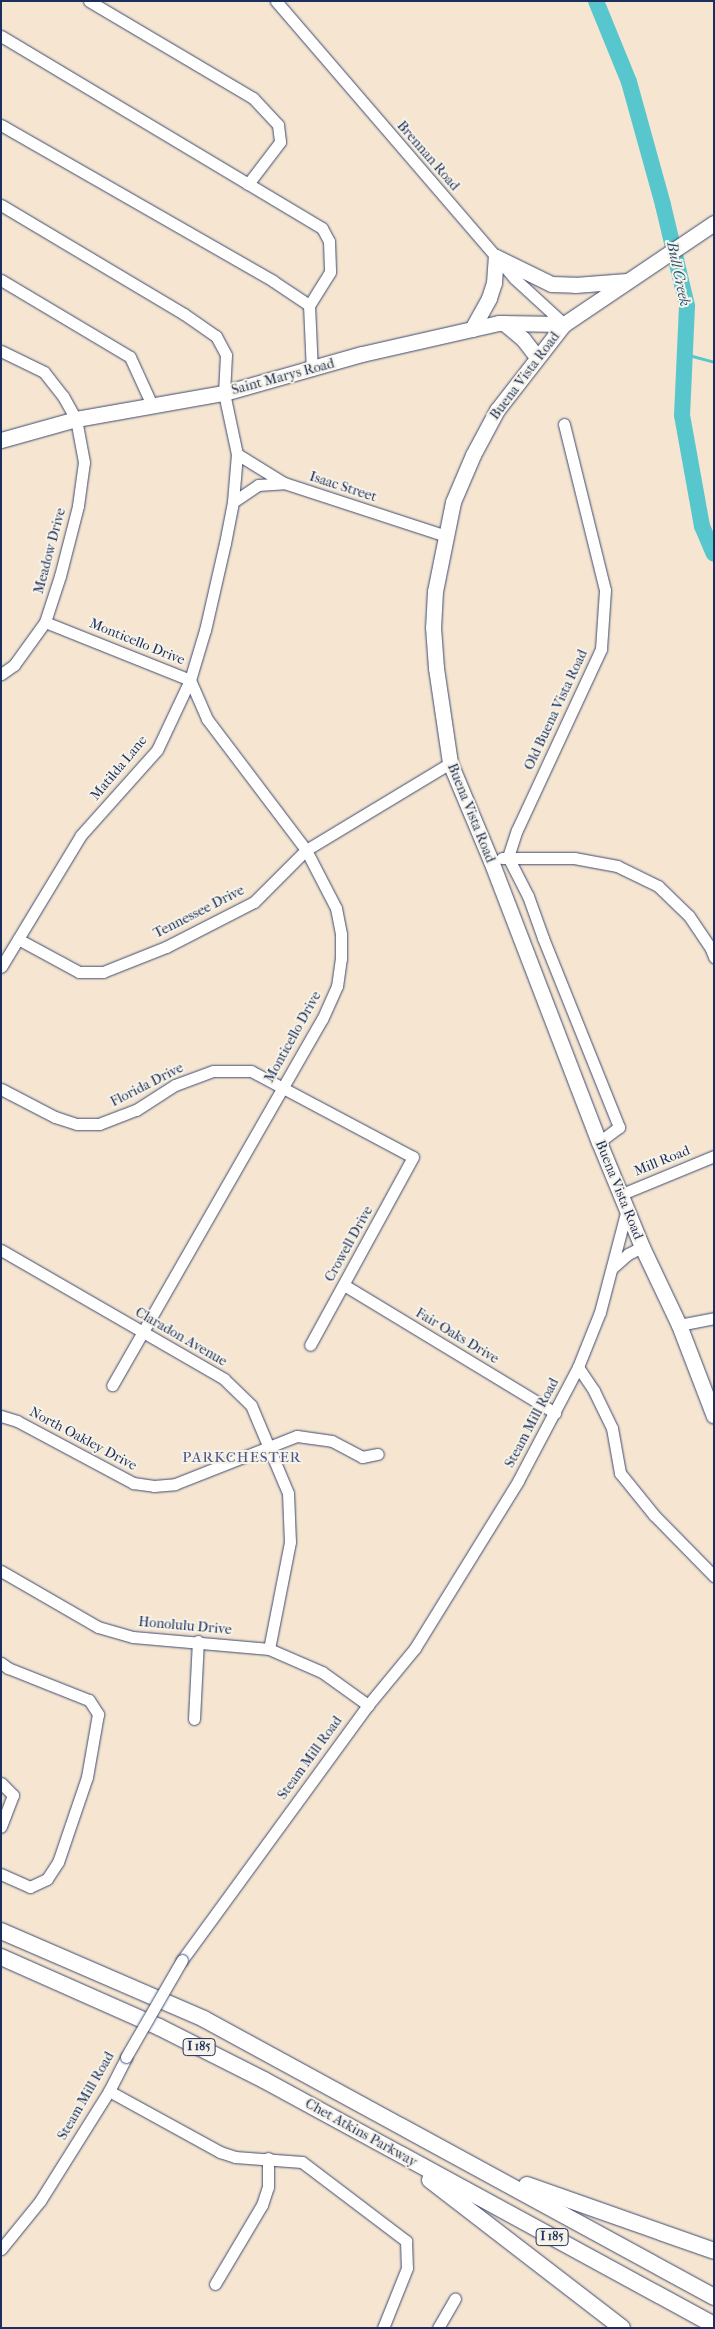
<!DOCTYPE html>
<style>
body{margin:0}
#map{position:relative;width:715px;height:2329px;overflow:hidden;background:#f5e5d1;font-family:"IM FELL French Canon",serif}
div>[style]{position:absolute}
.stream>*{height:2.5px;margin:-1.25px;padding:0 1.25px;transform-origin:1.25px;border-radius:1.25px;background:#58c6cd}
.river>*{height:16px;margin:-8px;padding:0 8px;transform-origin:8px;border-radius:8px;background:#58c6cd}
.roads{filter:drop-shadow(0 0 1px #3c4a6f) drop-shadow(0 0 1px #3c4a6f)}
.minor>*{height:11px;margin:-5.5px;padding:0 5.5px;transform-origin:5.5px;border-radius:5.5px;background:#fff}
.major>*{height:15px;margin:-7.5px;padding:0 7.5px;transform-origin:7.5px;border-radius:7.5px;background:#fff}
.highway>*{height:16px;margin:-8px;padding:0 8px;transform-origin:8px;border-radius:8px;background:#fff}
.bridges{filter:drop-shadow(0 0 1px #3c4a6f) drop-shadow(0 0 1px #3c4a6f)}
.minor-bridge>*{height:11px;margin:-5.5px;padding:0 5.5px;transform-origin:5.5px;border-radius:5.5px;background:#fff}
span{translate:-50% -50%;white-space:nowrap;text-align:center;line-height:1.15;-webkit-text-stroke:4px #f7f3e8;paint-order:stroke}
.shield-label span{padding:1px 4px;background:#f7f3e8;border:1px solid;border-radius:4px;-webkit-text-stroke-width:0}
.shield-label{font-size:12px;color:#1b2f5e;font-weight:700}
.street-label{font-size:14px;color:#1b2f5e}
.water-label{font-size:15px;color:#2a557a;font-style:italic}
.neighbourhood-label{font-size:15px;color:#4e568c;letter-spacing:1px}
.frame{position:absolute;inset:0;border:2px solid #1b2f5e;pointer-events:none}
</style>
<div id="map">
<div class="stream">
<i style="left:685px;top:354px;width:30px;rotate:15deg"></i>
</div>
<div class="river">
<i style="left:596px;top:1px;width:87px;rotate:67.8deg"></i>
<i style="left:629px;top:82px;width:128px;rotate:74.5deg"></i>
<i style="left:663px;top:205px;width:104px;rotate:76.6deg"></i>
<i style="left:687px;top:306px;width:109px;rotate:92.6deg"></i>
<i style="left:682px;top:415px;width:113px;rotate:79.8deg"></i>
<i style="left:702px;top:526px;width:30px;rotate:67deg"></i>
</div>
<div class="roads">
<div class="minor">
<i style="left:89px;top:1px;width:191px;rotate:30.6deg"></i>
<i style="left:253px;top:98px;width:37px;rotate:47deg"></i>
<i style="left:278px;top:125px;width:17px;rotate:83deg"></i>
<i style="left:280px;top:142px;width:53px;rotate:127.3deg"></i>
<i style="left:276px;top:1px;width:365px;rotate:49.3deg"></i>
<i style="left:514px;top:278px;width:68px;rotate:42.6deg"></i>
<i style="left:1px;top:36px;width:374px;rotate:30.9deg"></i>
<i style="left:322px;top:228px;width:15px;rotate:62deg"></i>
<i style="left:329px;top:241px;width:31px;rotate:88deg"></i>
<i style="left:330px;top:272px;width:39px;rotate:122deg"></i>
<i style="left:1px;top:125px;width:314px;rotate:29.8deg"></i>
<i style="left:273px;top:281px;width:43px;rotate:33.7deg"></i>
<i style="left:309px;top:305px;width:65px;rotate:87.4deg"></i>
<i style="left:1px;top:205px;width:213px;rotate:30.8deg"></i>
<i style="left:184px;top:314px;width:39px;rotate:35deg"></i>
<i style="left:216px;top:336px;width:21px;rotate:62deg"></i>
<i style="left:226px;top:355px;width:38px;rotate:93deg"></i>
<i style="left:224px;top:393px;width:62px;rotate:78deg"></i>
<i style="left:237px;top:454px;width:48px;rotate:94.8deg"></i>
<i style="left:233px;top:502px;width:42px;rotate:101deg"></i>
<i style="left:225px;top:543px;width:89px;rotate:102.9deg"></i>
<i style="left:205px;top:630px;width:52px;rotate:106.7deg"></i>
<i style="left:190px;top:680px;width:77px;rotate:115.2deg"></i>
<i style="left:157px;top:750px;width:114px;rotate:131.8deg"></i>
<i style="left:81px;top:835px;width:154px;rotate:121.2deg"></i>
<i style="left:1px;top:280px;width:150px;rotate:30.8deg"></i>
<i style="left:130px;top:357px;width:53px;rotate:65.4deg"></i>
<i style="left:1px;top:351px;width:48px;rotate:26deg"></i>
<i style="left:44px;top:372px;width:31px;rotate:52deg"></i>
<i style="left:63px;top:396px;width:26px;rotate:61deg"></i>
<i style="left:76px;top:419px;width:44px;rotate:79.5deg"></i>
<i style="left:84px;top:462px;width:44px;rotate:97.8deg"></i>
<i style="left:78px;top:506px;width:72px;rotate:104.4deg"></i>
<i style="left:60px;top:576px;width:48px;rotate:108.1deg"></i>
<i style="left:45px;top:622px;width:53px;rotate:125.8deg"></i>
<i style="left:14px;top:665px;width:16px;rotate:145deg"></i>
<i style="left:237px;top:454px;width:55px;rotate:31.7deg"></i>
<i style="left:233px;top:502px;width:30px;rotate:-34deg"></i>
<i style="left:258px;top:485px;width:26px;rotate:-4deg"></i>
<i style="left:284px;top:483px;width:170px;rotate:18.1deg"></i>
<i style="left:45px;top:622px;width:156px;rotate:21.8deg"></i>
<i style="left:190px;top:680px;width:43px;rotate:66.4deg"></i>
<i style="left:207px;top:719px;width:164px;rotate:52.9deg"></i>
<i style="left:306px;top:850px;width:65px;rotate:62.7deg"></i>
<i style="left:336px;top:908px;width:26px;rotate:79deg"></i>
<i style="left:341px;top:934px;width:24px;rotate:90deg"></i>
<i style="left:341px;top:958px;width:28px;rotate:98deg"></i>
<i style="left:337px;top:986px;width:36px;rotate:114deg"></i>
<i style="left:322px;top:1019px;width:422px;rotate:119.8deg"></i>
<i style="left:508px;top:857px;width:28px;rotate:-72deg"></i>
<i style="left:517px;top:830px;width:200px;rotate:-65.1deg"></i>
<i style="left:601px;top:649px;width:59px;rotate:-86.1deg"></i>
<i style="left:605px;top:590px;width:171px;rotate:-103.9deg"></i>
<i style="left:508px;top:857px;width:44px;rotate:62.9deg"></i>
<i style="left:528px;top:896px;width:45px;rotate:70.3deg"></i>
<i style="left:543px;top:938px;width:204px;rotate:68.1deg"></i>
<i style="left:619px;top:1127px;width:25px;rotate:143deg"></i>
<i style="left:502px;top:858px;width:72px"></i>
<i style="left:574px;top:858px;width:44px;rotate:10.5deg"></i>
<i style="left:617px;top:866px;width:46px;rotate:26deg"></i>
<i style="left:658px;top:886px;width:43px;rotate:44.1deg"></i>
<i style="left:689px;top:916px;width:40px;rotate:56deg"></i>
<i style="left:711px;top:949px;width:9px;rotate:69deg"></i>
<i style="left:18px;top:939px;width:69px;rotate:28.4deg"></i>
<i style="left:79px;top:972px;width:24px"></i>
<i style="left:103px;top:972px;width:68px;rotate:-21.6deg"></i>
<i style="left:166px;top:947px;width:99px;rotate:-27.1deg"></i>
<i style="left:254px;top:902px;width:74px;rotate:-45deg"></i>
<i style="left:306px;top:850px;width:168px;rotate:-31.1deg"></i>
<i style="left:1px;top:1089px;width:61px;rotate:27.4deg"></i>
<i style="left:55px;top:1117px;width:23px;rotate:18deg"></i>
<i style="left:77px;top:1124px;width:22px"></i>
<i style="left:99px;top:1124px;width:40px;rotate:-21deg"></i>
<i style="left:136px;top:1110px;width:46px;rotate:-32.7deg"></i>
<i style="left:175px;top:1085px;width:40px;rotate:-20.2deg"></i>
<i style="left:213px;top:1071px;width:38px"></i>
<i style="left:251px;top:1071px;width:183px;rotate:28deg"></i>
<i style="left:413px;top:1157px;width:214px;rotate:118.7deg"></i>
<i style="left:622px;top:1194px;width:100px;rotate:-22.4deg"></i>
<i style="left:1px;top:1250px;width:258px;rotate:30deg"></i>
<i style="left:224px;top:1379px;width:37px;rotate:44deg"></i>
<i style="left:251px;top:1405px;width:95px;rotate:67.2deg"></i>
<i style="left:288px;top:1493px;width:49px;rotate:87.7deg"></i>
<i style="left:290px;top:1542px;width:109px;rotate:101.1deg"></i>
<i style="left:612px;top:1268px;width:21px;rotate:-41deg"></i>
<i style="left:628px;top:1254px;width:16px;rotate:-27deg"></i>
<i style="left:344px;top:1285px;width:247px;rotate:31.2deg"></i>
<i style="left:679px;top:1325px;width:36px;rotate:-11deg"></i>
<i style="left:578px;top:1367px;width:29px;rotate:56deg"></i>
<i style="left:594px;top:1391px;width:41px;rotate:64.1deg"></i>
<i style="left:612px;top:1428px;width:46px;rotate:79.9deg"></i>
<i style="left:620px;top:1473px;width:54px;rotate:51deg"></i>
<i style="left:654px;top:1515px;width:86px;rotate:45.5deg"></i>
<i style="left:1px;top:1416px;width:17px;rotate:17deg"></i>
<i style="left:17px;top:1421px;width:132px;rotate:28.1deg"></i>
<i style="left:133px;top:1483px;width:21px;rotate:8deg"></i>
<i style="left:154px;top:1486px;width:21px;rotate:-5deg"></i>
<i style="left:175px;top:1484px;width:131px;rotate:-21.5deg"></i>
<i style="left:297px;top:1436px;width:35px;rotate:8deg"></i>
<i style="left:332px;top:1441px;width:34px;rotate:28deg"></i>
<i style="left:362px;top:1457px;width:16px;rotate:-11deg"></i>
<i style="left:1px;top:1571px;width:112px;rotate:30deg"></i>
<i style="left:98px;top:1627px;width:36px;rotate:16deg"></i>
<i style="left:133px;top:1637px;width:137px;rotate:5deg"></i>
<i style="left:269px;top:1649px;width:58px;rotate:23.5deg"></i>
<i style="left:322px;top:1672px;width:57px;rotate:35.7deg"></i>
<i style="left:1px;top:1663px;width:9px;rotate:36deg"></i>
<i style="left:8px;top:1668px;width:87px;rotate:21.6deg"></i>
<i style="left:89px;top:1700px;width:17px;rotate:57deg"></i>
<i style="left:98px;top:1714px;width:64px;rotate:99.9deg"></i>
<i style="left:87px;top:1777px;width:90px;rotate:108.8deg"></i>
<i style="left:58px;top:1862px;width:20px;rotate:123deg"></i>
<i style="left:47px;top:1879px;width:19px;rotate:155deg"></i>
<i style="left:30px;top:1887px;width:32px;rotate:-156deg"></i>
<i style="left:194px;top:1719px;width:78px;rotate:-87.1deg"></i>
<i style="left:1px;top:1783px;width:17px;rotate:45deg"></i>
<i style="left:13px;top:1795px;width:34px;rotate:111deg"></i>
<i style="left:182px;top:1960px;width:316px;rotate:-53.9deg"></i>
<i style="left:368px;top:1705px;width:74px;rotate:-50.5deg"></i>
<i style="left:415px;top:1648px;width:196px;rotate:-58.3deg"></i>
<i style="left:518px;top:1481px;width:129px;rotate:-62.2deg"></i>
<i style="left:578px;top:1367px;width:59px;rotate:-68.2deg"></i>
<i style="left:600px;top:1312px;width:106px;rotate:-75.3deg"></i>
<i style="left:109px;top:2091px;width:127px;rotate:28.8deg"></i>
<i style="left:220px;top:2152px;width:16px;rotate:18deg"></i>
<i style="left:235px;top:2157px;width:67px;rotate:4.3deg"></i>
<i style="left:302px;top:2162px;width:131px;rotate:37.2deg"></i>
<i style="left:406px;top:2241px;width:27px;rotate:88deg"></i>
<i style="left:407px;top:2268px;width:65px;rotate:111.8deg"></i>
<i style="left:1px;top:2249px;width:62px;rotate:-50.9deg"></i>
<i style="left:40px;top:2201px;width:130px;rotate:-57.9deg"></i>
<i style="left:109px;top:2091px;width:38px;rotate:-63deg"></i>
<i style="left:215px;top:2284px;width:92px;rotate:-59.3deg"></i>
<i style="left:262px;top:2205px;width:19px;rotate:-72deg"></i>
<i style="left:268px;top:2187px;width:29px;rotate:-90deg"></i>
<i style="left:438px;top:2328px;width:34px;rotate:-60deg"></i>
</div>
<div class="major">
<i style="left:714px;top:223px;width:181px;rotate:146deg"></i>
<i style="left:564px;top:324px;width:109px;rotate:127.9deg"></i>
<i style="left:497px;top:410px;width:51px;rotate:118.1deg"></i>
<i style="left:473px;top:455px;width:51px;rotate:113.1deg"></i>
<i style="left:453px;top:502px;width:91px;rotate:101.4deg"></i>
<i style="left:435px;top:591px;width:36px;rotate:93deg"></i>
<i style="left:433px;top:627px;width:41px;rotate:85.8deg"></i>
<i style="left:436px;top:668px;width:96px;rotate:81.6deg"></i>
<i style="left:450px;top:763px;width:106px;rotate:67.3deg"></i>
<i style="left:491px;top:861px;width:301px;rotate:69deg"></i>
<i style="left:599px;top:1142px;width:113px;rotate:67.7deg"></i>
<i style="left:642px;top:1247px;width:86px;rotate:64.6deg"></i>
<i style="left:679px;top:1325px;width:97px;rotate:69deg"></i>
<i style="left:504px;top:323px;width:25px;rotate:40deg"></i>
<i style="left:523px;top:339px;width:23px;rotate:52deg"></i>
<i style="left:472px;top:329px;width:35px;rotate:-61deg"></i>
<i style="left:489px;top:298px;width:16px;rotate:-72deg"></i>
<i style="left:494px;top:283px;width:26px;rotate:-86deg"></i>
<i style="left:496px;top:257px;width:61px;rotate:26.1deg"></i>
<i style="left:551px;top:284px;width:24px;rotate:2deg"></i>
<i style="left:575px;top:285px;width:52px;rotate:-4.4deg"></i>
<i style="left:1px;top:440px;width:78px;rotate:-15.6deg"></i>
<i style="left:76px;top:419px;width:150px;rotate:-10deg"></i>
<i style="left:224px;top:393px;width:143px;rotate:-15.8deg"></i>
<i style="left:362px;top:354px;width:140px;rotate:-12.8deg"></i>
<i style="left:499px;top:323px;width:65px;rotate:0.9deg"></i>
</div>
<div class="highway">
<i style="left:1px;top:1931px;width:221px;rotate:23.4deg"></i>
<i style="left:204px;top:2019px;width:581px;rotate:28.59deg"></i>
<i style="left:1px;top:1957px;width:173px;rotate:23.9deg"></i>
<i style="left:159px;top:2027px;width:118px;rotate:26.8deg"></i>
<i style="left:264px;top:2080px;width:512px;rotate:28.57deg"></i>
<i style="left:430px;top:2180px;width:242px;rotate:37.6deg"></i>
<i style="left:527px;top:2185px;width:198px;rotate:19.4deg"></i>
</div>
</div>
<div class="bridges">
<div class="minor-bridge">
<i style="left:126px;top:2057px;width:112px;rotate:-60deg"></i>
</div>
</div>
<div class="shield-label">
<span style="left:199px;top:2047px">I 185</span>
<span style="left:552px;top:2237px">I 185</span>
</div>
<div class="street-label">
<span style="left:428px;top:156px;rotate:49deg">Brennan Road</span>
<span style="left:525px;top:376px;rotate:-53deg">Buena Vista Road</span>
<span style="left:283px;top:377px;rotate:-15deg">Saint Marys Road</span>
<span style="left:343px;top:487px;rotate:18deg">Isaac Street</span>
<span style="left:50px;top:551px;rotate:-75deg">Meadow Drive</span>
<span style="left:137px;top:642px;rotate:22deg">Monticello Drive</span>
<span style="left:556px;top:710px;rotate:-65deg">Old Buena Vista Road</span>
<span style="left:119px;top:768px;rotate:-50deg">Matilda Lane</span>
<span style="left:471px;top:813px;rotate:68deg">Buena Vista Road</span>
<span style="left:199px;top:912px;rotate:-27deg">Tennessee Drive</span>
<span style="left:293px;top:1037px;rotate:-61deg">Monticello Drive</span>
<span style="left:147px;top:1085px;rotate:-27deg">Florida Drive</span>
<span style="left:662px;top:1161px;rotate:-22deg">Mill Road</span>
<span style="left:619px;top:1190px;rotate:68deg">Buena Vista Road</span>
<span style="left:349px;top:1244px;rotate:-61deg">Crowell Drive</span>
<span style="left:457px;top:1336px;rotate:31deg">Fair Oaks Drive</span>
<span style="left:181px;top:1337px;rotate:30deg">Claradon Avenue</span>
<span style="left:532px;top:1423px;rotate:-62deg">Steam Mill Road</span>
<span style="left:83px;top:1439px;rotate:28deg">North Oakley Drive</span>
<span style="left:185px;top:1626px;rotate:5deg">Honolulu Drive</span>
<span style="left:310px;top:1758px;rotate:-54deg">Steam Mill Road</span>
<span style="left:86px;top:2096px;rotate:-60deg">Steam Mill Road</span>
<span style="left:361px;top:2133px;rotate:29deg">Chet Atkins Parkway</span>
</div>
<div class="water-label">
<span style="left:678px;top:274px;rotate:78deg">Bull Creek</span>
</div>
<div class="neighbourhood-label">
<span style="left:242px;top:1458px">PARKCHESTER</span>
</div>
<div class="frame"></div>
</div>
